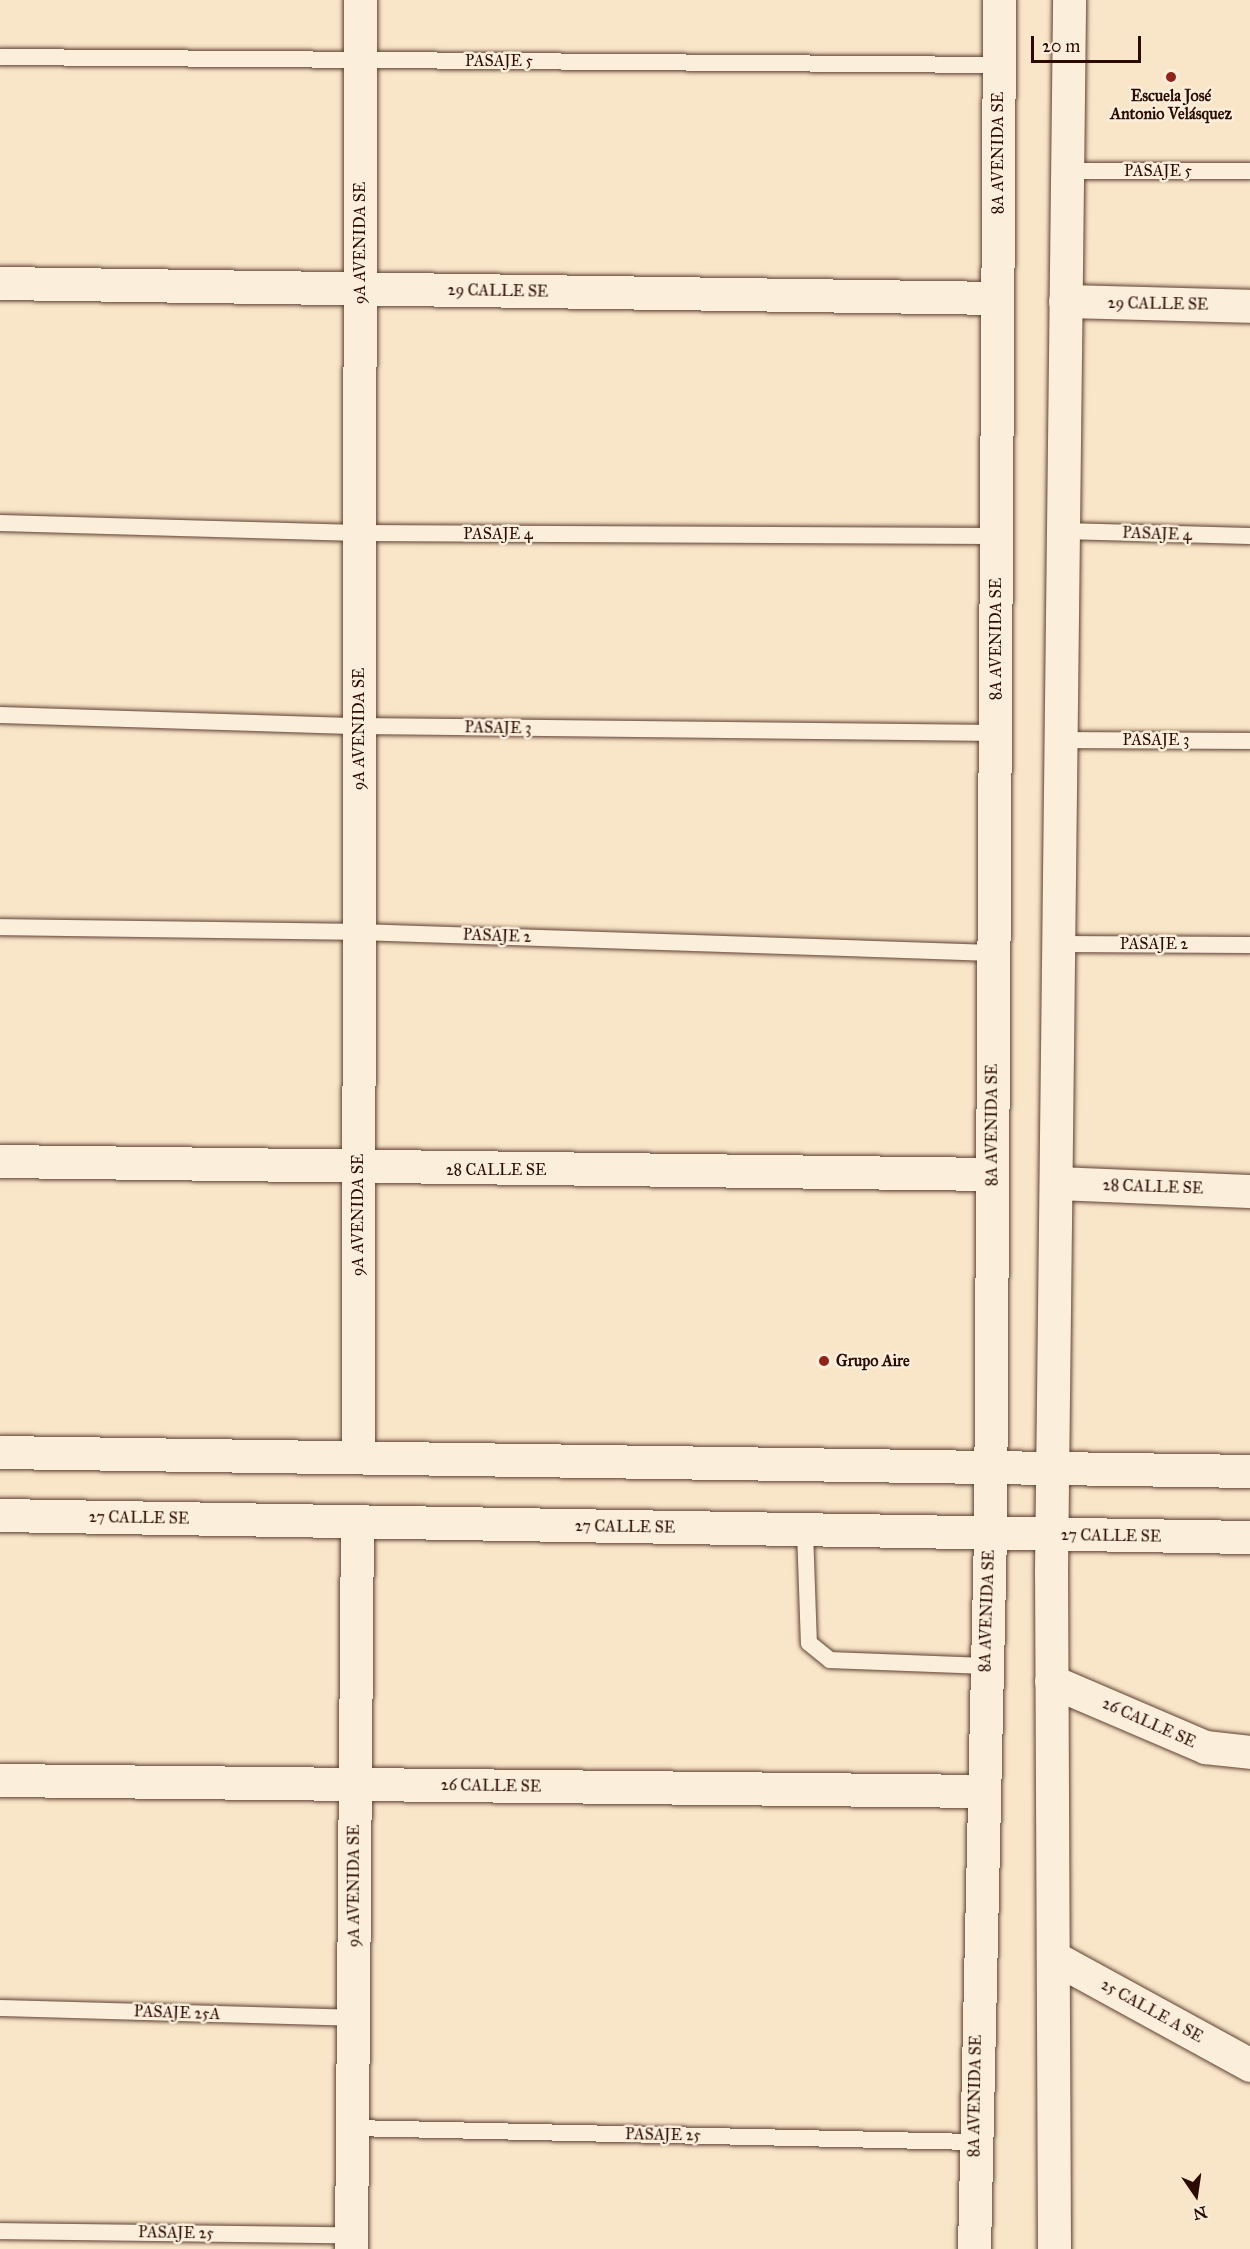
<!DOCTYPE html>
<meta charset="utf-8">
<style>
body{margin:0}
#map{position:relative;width:1250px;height:2249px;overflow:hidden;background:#f9e5c8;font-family:"IM FELL Great Primer",serif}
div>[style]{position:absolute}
.roads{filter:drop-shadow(0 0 2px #5e4132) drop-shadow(0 0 2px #5e4132)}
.service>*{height:16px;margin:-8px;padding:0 8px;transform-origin:8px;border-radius:8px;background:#fbeedb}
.minor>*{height:33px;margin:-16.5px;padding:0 16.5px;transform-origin:16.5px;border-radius:16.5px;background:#fbeedb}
.tertiary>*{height:33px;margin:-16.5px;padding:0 16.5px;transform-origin:16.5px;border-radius:16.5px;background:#fbeedb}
.secondary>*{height:33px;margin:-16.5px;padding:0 16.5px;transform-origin:16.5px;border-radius:16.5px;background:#fbeedb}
.dots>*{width:16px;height:16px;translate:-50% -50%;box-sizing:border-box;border:3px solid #fbeedb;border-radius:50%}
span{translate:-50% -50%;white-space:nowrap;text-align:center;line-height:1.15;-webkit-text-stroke:5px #fbeedb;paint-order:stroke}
.street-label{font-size:16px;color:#2b0a00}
.poi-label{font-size:16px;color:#2b0a00;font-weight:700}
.left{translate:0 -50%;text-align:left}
.north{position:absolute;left:1166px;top:2165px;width:60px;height:60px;-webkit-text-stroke:4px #fbeedb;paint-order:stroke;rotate:167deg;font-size:16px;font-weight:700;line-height:24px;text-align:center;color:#2b0a00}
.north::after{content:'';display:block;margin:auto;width:21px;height:27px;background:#2b0a00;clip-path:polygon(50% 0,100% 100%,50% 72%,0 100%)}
.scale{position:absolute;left:1031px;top:36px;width:110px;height:27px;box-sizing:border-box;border:3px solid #2b0a00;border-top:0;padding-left:8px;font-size:18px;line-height:21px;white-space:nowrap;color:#2b0a00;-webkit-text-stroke:4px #fbeedb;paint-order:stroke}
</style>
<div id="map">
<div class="roads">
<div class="service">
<i style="left:0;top:57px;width:999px;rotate:0.46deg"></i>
<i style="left:1067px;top:171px;width:183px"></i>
<i style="left:0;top:523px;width:359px;rotate:1.6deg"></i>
<i style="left:359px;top:533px;width:636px;rotate:0.27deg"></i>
<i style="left:1063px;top:531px;width:187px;rotate:1.5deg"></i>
<i style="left:0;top:715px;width:359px;rotate:1.8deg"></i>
<i style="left:359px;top:726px;width:637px;rotate:0.63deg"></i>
<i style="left:1061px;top:740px;width:189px;rotate:0.3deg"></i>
<i style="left:0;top:927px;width:358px;rotate:0.8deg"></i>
<i style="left:358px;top:932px;width:635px;rotate:1.89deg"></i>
<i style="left:1059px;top:944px;width:191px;rotate:0.3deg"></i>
<i style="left:805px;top:1531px;width:112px;rotate:88deg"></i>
<i style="left:809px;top:1643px;width:27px;rotate:39deg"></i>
<i style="left:830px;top:1660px;width:155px;rotate:2.2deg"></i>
<i style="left:0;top:2008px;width:353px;rotate:1.6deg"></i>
<i style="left:352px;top:2128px;width:622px;rotate:1.29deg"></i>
<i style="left:0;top:2231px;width:352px;rotate:0.7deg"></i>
</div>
<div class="minor">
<i style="left:0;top:283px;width:997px;rotate:0.86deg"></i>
<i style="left:1065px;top:301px;width:185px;rotate:1.5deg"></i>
<i style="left:0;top:1161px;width:991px;rotate:0.75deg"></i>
<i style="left:1056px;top:1183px;width:194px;rotate:2.4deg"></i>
<i style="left:358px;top:1457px;width:1457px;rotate:-89.92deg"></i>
<i style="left:1051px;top:1681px;width:168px;rotate:23.2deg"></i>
<i style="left:1205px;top:1747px;width:45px;rotate:6.3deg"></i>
<i style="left:0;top:1780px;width:981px;rotate:0.64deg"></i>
<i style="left:1053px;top:1957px;width:225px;rotate:28.7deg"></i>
<i style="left:351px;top:2249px;width:727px;rotate:-89.53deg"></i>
</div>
<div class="tertiary">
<i style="left:974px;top:2249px;width:715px;rotate:-88.72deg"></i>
<i style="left:990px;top:1534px;width:1534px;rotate:-89.66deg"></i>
<i style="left:1054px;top:2249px;width:678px;rotate:-90.25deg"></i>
<i style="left:1051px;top:1571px;width:1571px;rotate:-89.34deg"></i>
</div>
<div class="secondary">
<i style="left:0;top:1452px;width:1250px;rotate:0.87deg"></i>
<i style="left:0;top:1515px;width:1250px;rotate:1.01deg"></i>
</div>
</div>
<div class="dots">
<i style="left:1171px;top:77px;background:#8f2418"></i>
<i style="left:824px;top:1361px;background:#8f2418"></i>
</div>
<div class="street-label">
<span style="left:499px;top:61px">PASAJE 5</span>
<span style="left:998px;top:153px;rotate:-90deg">8A AVENIDA SE</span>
<span style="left:1158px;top:171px">PASAJE 5</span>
<span style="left:360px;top:243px;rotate:-90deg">9A AVENIDA SE</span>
<span style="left:498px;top:291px;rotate:1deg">29 CALLE SE</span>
<span style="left:1158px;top:304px;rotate:1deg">29 CALLE SE</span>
<span style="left:498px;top:534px">PASAJE 4</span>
<span style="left:1157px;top:534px;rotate:2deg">PASAJE 4</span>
<span style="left:996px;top:639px;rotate:-90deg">8A AVENIDA SE</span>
<span style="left:498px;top:728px;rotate:1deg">PASAJE 3</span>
<span style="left:359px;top:729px;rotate:-90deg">9A AVENIDA SE</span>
<span style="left:1156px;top:740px">PASAJE 3</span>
<span style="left:497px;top:936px;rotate:2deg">PASAJE 2</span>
<span style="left:1154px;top:944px">PASAJE 2</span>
<span style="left:992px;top:1125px;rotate:-90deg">8A AVENIDA SE</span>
<span style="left:496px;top:1170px">28 CALLE SE</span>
<span style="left:1153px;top:1187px;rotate:2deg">28 CALLE SE</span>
<span style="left:358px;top:1215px;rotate:-90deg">9A AVENIDA SE</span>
<span style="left:139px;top:1518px;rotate:1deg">27 CALLE SE</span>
<span style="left:625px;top:1527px;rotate:1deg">27 CALLE SE</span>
<span style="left:1111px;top:1536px;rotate:1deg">27 CALLE SE</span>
<span style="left:987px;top:1611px;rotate:-88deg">8A AVENIDA SE</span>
<span style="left:1149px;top:1723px;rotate:24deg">26 CALLE SE</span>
<span style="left:491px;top:1786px;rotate:1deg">26 CALLE SE</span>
<span style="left:354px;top:1886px;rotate:-90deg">9A AVENIDA SE</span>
<span style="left:1152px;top:2011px;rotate:29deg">25 CALLE A SE</span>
<span style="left:177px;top:2013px;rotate:2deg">PASAJE 25A</span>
<span style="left:975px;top:2096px;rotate:-89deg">8A AVENIDA SE</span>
<span style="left:663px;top:2135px;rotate:1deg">PASAJE 25</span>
<span style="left:176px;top:2233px;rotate:1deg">PASAJE 25</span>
</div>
<div class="poi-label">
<span style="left:1171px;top:105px">Escuela José<br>Antonio Velásquez</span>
<span class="left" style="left:836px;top:1361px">Grupo Aire</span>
</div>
<div class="north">N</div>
<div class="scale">20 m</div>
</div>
